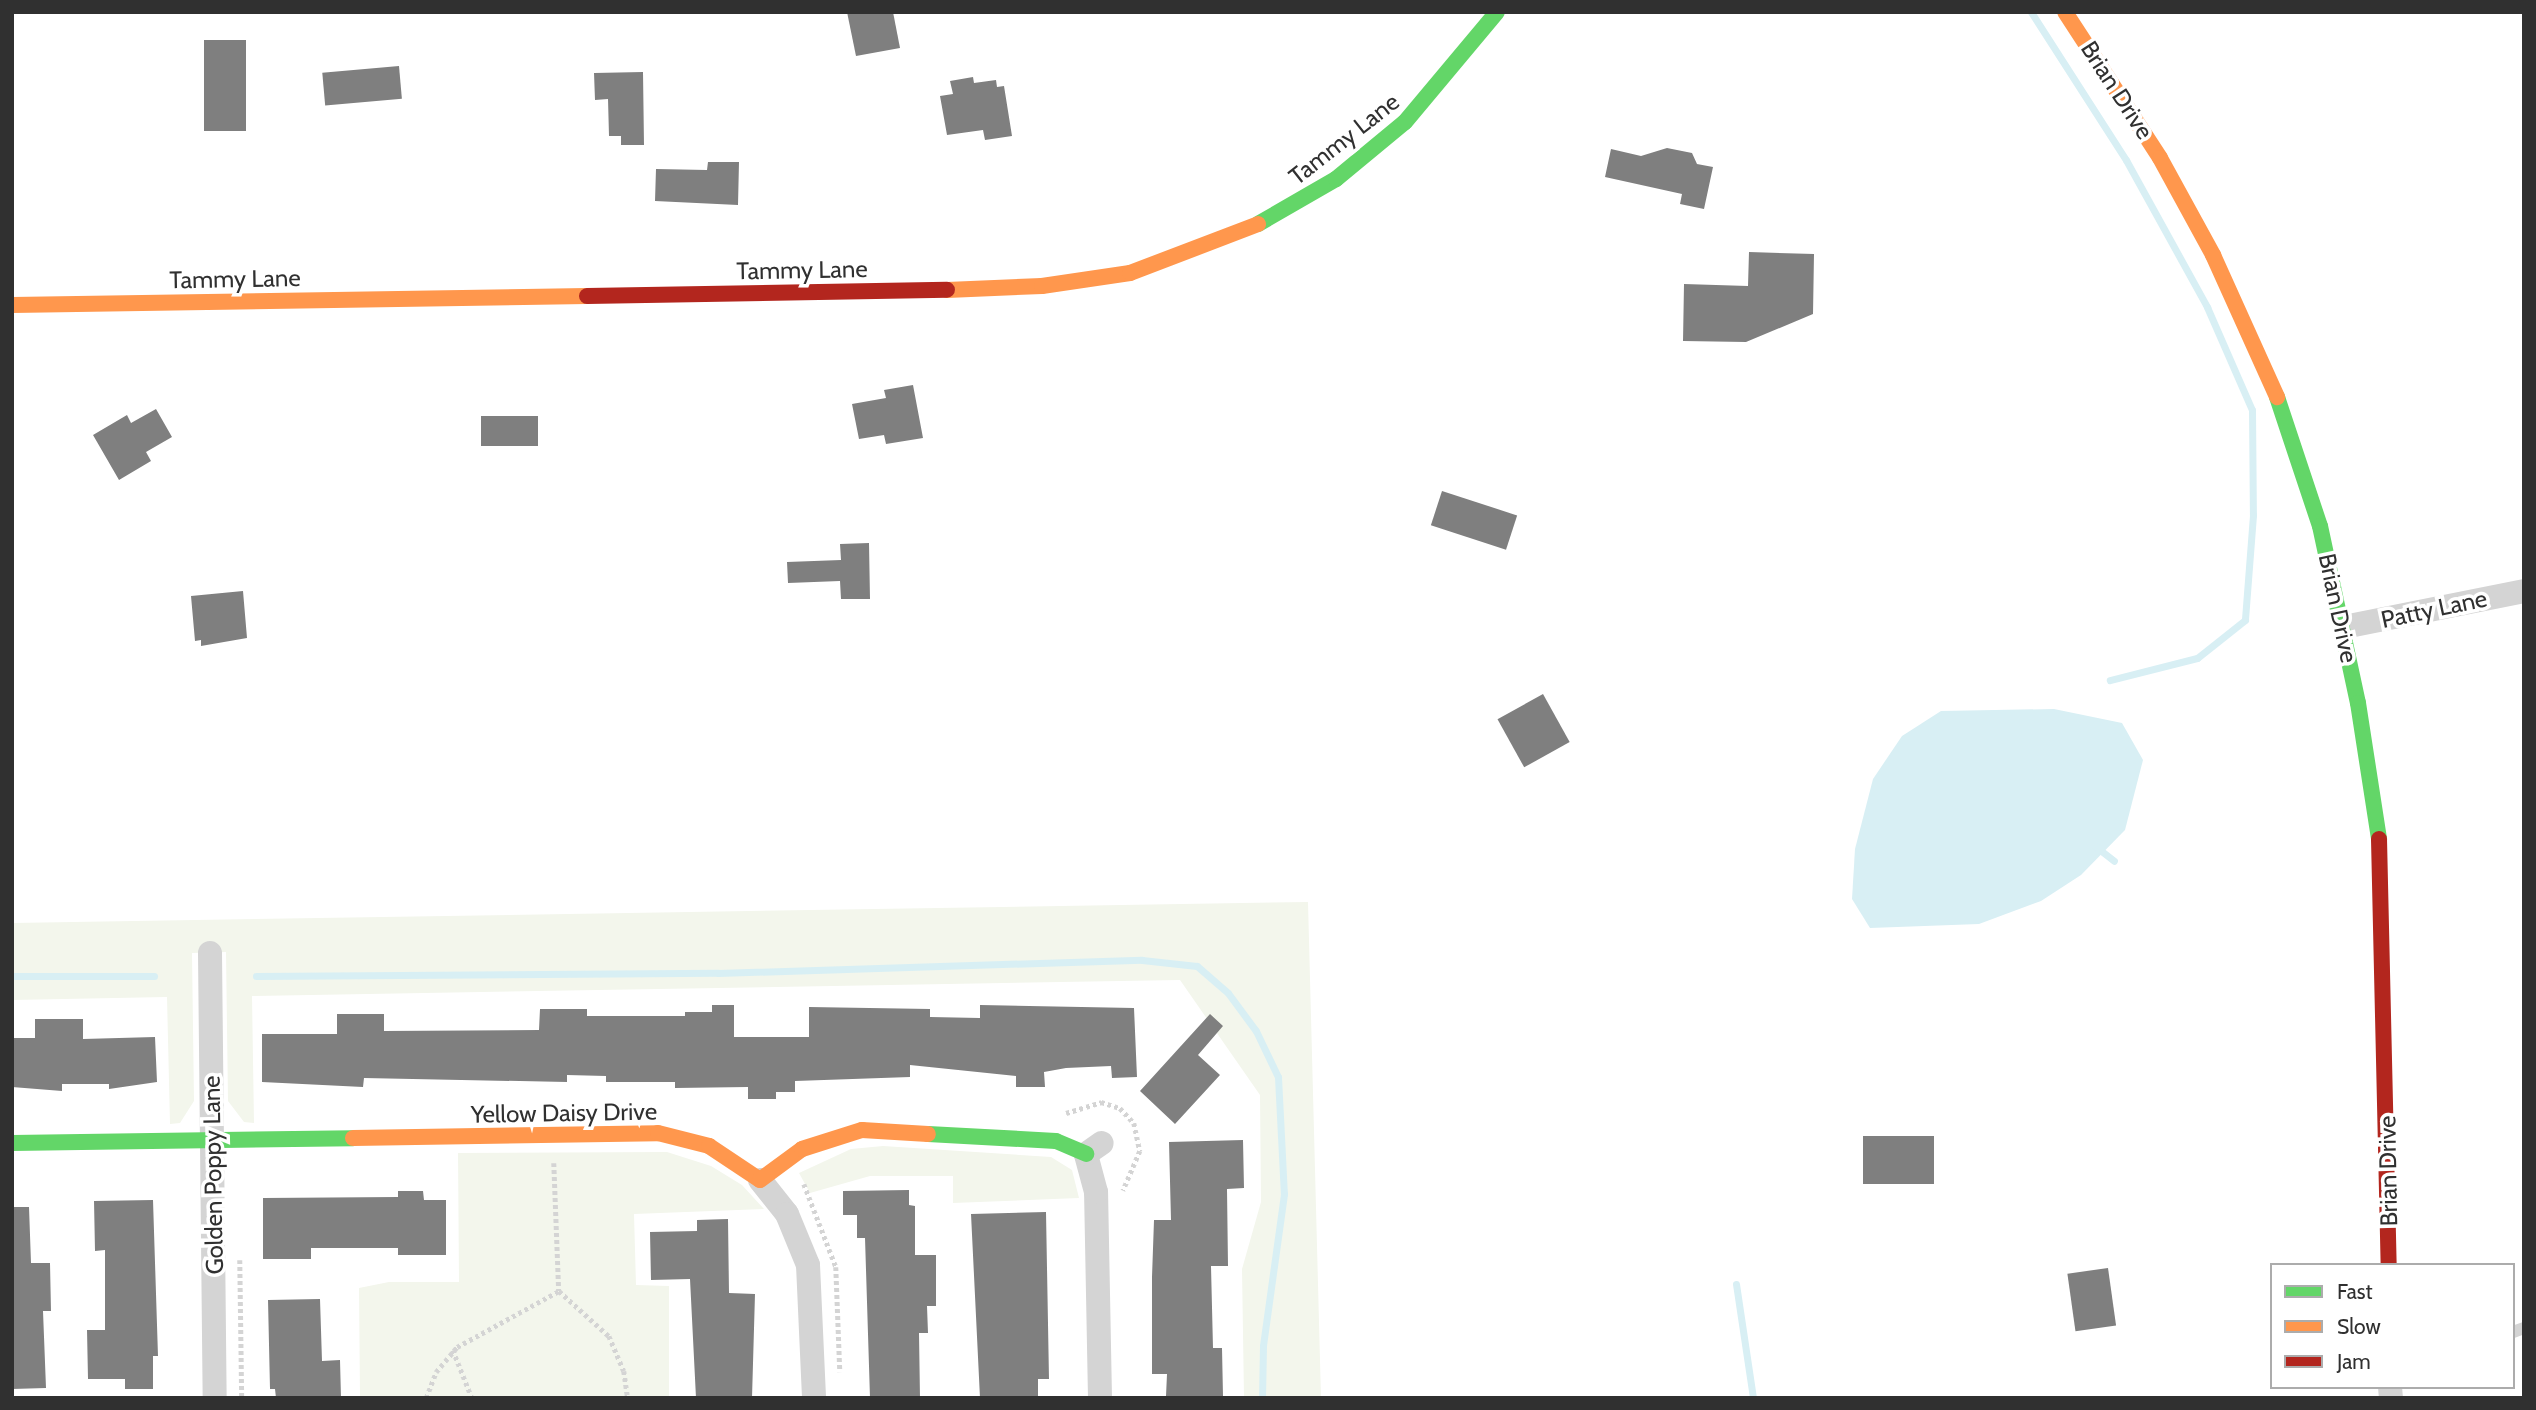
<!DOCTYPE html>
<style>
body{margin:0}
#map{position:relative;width:2536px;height:1410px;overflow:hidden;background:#fff;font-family:Cabin,sans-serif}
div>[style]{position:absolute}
.green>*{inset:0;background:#f3f6ec}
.water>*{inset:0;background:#d8eff4}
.stream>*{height:7px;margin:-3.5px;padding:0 3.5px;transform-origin:3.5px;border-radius:3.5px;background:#d8eff4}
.building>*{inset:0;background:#7f7f7f;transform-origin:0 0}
.path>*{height:4.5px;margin-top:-2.25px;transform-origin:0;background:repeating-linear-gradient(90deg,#d4d4d4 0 3.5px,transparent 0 7px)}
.lane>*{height:12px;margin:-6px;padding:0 6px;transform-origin:6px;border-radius:6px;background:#d4d4d4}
.street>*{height:24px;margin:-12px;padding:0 12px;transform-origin:12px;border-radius:12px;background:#d4d4d4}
.fast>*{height:16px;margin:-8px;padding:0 8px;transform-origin:8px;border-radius:8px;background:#63d668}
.slow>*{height:16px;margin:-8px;padding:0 8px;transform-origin:8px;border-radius:8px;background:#ff974d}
.jam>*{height:16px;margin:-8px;padding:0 8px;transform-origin:8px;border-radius:8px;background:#b3261e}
span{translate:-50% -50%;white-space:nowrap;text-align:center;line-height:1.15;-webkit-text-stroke:7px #fff;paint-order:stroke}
.street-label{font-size:24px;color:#303030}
.frame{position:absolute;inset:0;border:14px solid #303030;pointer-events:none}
.legend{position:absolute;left:2270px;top:1263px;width:245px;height:126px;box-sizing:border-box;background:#fff;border:2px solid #acacac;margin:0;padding:9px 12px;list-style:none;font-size:21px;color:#303030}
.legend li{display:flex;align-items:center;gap:14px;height:35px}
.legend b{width:35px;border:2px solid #acacac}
</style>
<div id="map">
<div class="green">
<i style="clip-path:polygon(1308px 902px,1321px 1398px,1244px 1398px,1242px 1269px,1261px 1202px,1260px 1095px,1180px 980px,252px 996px,254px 1123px,244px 1122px,228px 1101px,226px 952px,192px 953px,194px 1101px,180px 1123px,170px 1124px,167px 997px,12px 1000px,12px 923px)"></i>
<i style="clip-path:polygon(883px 1146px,1051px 1157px,1072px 1170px,1079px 1198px,953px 1203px,953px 1176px,870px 1176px,810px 1193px,799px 1173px,851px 1149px)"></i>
<i style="clip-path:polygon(667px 1152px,711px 1166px,742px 1185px,764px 1209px,634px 1214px,636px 1285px,669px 1286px,669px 1398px,360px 1398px,359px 1288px,389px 1282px,459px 1282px,458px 1153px)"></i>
</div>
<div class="water">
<i style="clip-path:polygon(2054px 709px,2122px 723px,2143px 760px,2125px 830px,2081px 875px,2041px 901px,1979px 924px,1870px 928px,1852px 899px,1855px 849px,1873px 779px,1902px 736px,1941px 711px)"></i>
</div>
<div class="stream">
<i style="left:2031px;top:12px;width:176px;rotate:57.3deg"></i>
<i style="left:2126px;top:160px;width:168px;rotate:61.1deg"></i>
<i style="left:2207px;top:307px;width:112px;rotate:66.4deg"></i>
<i style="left:2252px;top:410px;width:105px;rotate:89.5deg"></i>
<i style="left:2253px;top:515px;width:105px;rotate:94.4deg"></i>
<i style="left:2245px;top:620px;width:61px;rotate:141.6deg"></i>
<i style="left:2197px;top:658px;width:90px;rotate:165.8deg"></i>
<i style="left:2095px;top:846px;width:24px;rotate:38deg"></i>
<i style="left:12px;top:976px;width:142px"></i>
<i style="left:256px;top:976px;width:462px;rotate:-0.4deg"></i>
<i style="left:718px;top:973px;width:424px;rotate:-1.8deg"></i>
<i style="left:1142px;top:960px;width:55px;rotate:6.2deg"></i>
<i style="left:1197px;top:966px;width:41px;rotate:41.1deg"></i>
<i style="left:1228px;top:993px;width:47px;rotate:53.6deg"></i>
<i style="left:1256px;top:1031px;width:51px;rotate:64.4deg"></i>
<i style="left:1278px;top:1077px;width:117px;rotate:87.1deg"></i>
<i style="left:1284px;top:1194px;width:153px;rotate:97.9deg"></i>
<i style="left:1263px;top:1346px;width:52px;rotate:91.1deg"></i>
<i style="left:1736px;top:1284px;width:115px;rotate:81.5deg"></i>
</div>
<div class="building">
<i style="clip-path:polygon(847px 12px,893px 12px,900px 48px,856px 56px)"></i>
<i style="left:246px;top:40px;width:91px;height:42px;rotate:90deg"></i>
<i style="left:399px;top:66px;width:33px;height:77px;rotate:85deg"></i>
<i style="clip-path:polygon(643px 72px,644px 145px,621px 145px,621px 136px,609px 136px,608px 99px,595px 100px,594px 73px)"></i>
<i style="clip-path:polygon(973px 77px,974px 83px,996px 80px,997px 87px,1004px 86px,1012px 136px,985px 140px,983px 130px,947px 135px,940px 96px,953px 94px,950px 81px)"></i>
<i style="clip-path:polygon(1667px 148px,1692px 153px,1697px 164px,1713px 167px,1704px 209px,1680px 204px,1682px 194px,1605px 177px,1611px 149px,1641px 156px)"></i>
<i style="clip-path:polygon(708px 162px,739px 162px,738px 205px,655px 201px,656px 169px,707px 170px)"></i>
<i style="clip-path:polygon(1749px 252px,1814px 254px,1813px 314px,1746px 342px,1683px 341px,1684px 284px,1748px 286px)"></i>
<i style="clip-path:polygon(913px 385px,923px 438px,886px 444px,884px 435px,859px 439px,852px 404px,886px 398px,884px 390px)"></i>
<i style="clip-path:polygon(156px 409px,172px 437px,146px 452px,151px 461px,119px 480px,93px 435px,127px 415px,131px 423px)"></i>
<i style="left:481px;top:416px;width:57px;height:30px"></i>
<i style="left:1442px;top:491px;width:79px;height:36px;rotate:18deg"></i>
<i style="clip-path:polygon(869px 543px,870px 599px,841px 599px,840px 581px,788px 583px,787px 562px,841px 560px,840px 544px)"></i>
<i style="clip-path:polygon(243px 591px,247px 638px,201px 646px,201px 640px,195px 641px,191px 596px)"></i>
<i style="left:1543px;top:694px;width:55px;height:52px;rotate:61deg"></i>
<i style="clip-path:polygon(712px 1005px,734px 1005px,734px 1037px,809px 1037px,809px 1007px,930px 1009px,930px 1017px,980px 1018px,980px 1005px,1134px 1008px,1137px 1077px,1112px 1078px,1111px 1066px,1066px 1068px,1044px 1072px,1045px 1087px,1016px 1087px,1016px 1076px,910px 1065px,910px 1077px,795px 1081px,795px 1092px,776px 1092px,776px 1099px,748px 1099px,748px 1087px,675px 1088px,675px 1082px,606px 1082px,606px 1076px,567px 1075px,567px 1082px,364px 1078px,363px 1087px,262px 1082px,262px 1034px,337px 1034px,337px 1014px,384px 1014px,384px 1031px,539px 1030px,540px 1009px,587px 1009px,587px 1016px,685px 1016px,685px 1012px,712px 1012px)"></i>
<i style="clip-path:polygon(1210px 1014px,1223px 1026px,1198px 1055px,1220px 1075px,1175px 1124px,1140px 1091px)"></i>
<i style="clip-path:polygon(35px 1019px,83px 1019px,83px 1039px,155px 1037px,157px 1082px,109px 1089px,109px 1084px,62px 1084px,62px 1091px,12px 1087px,12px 1038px,35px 1038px)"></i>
<i style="left:1934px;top:1136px;width:48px;height:71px;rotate:90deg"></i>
<i style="clip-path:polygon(1243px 1140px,1244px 1188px,1227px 1189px,1228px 1266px,1211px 1266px,1213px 1348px,1222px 1348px,1223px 1396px,1166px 1396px,1167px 1374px,1152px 1374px,1152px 1277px,1154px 1220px,1171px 1220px,1169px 1142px)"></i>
<i style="clip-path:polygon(909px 1190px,909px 1205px,915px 1206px,915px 1255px,936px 1255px,936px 1306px,927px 1306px,928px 1333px,919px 1333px,920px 1398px,870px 1398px,865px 1238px,857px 1238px,857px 1215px,843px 1215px,843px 1191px)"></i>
<i style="clip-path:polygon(398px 1191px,423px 1191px,424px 1200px,446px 1200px,446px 1255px,398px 1255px,398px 1248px,311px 1248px,311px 1259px,263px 1259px,263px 1198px,398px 1197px)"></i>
<i style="clip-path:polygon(153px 1200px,158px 1356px,153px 1356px,153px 1389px,125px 1389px,125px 1379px,88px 1379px,87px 1330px,105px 1330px,105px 1250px,95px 1251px,94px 1201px)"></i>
<i style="clip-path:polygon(12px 1207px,29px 1207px,31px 1263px,50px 1263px,51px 1311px,43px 1311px,46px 1388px,12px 1389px)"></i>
<i style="clip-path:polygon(1046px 1212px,1049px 1379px,1038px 1379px,1038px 1398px,980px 1398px,971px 1214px)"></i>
<i style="clip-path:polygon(728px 1219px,729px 1293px,755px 1294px,752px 1398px,696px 1398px,690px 1279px,651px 1280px,650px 1232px,697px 1231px,697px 1220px)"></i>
<i style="left:2108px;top:1268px;width:58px;height:41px;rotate:82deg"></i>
<i style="clip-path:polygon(320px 1299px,322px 1361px,340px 1360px,341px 1398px,276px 1398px,275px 1389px,270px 1389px,268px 1300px)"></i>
</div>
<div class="path">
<i style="left:1066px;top:1113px;width:37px;rotate:-17deg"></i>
<i style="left:1101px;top:1102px;width:20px;rotate:18deg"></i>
<i style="left:1120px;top:1108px;width:21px;rotate:47deg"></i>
<i style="left:1134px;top:1123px;width:29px;rotate:78deg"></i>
<i style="left:1140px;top:1151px;width:43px;rotate:113deg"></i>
<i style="left:554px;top:1163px;width:128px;rotate:87.8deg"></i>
<i style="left:559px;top:1291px;width:67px;rotate:42deg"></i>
<i style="left:609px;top:1336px;width:38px;rotate:67deg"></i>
<i style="left:624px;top:1371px;width:27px;rotate:82deg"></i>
<i style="left:804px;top:1184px;width:89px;rotate:68.9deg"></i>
<i style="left:836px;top:1267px;width:105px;rotate:87.8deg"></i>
<i style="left:240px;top:1260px;width:138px;rotate:89.2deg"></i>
<i style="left:453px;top:1350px;width:52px;rotate:68.4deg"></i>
<i style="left:426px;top:1398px;width:28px;rotate:-69deg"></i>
<i style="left:436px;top:1372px;width:33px;rotate:-50deg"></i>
<i style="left:457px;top:1347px;width:116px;rotate:-28.8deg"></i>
</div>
<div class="lane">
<i style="left:2513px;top:1332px;width:12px;rotate:-20deg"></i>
</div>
<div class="street">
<i style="left:2344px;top:627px;width:184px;rotate:-11.3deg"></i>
<i style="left:210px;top:953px;width:445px;rotate:89.4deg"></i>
<i style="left:760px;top:1180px;width:43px;rotate:51.5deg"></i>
<i style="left:787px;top:1214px;width:55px;rotate:67.6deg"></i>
<i style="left:808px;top:1265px;width:133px;rotate:87.4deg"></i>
<i style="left:2390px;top:1387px;width:11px;rotate:85deg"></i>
<i style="left:1100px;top:1398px;width:206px;rotate:-91.1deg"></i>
<i style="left:1096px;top:1192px;width:39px;rotate:-105deg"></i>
<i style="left:1086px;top:1154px;width:19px;rotate:-35deg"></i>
</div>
<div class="fast">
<i style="left:1258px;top:224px;width:90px;rotate:-30deg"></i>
<i style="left:1336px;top:179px;width:89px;rotate:-39.6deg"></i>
<i style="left:1405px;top:122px;width:143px;rotate:-50.1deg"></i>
<i style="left:2277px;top:397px;width:136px;rotate:71.6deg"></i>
<i style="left:2320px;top:526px;width:181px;rotate:77.9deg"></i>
<i style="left:2358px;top:703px;width:138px;rotate:81.2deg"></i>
<i style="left:928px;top:1134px;width:128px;rotate:3.1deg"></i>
<i style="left:1056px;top:1141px;width:33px;rotate:23deg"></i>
<i style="left:12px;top:1143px;width:341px;rotate:-0.8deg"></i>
</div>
<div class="slow">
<i style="left:2065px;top:12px;width:174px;rotate:56.9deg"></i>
<i style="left:2160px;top:158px;width:111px;rotate:61.3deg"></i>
<i style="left:2213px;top:255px;width:156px;rotate:65.7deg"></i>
<i style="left:947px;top:290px;width:95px;rotate:-2.4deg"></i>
<i style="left:1042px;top:286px;width:89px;rotate:-8.4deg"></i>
<i style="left:1130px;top:273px;width:137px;rotate:-20.9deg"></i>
<i style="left:12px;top:305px;width:575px;rotate:-0.9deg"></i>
<i style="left:353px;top:1138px;width:305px;rotate:-0.9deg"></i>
<i style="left:658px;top:1133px;width:53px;rotate:14.3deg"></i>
<i style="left:709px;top:1146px;width:61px;rotate:33.7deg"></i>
<i style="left:760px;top:1180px;width:52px;rotate:-36.4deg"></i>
<i style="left:802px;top:1149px;width:63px;rotate:-17.6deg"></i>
<i style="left:862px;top:1130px;width:66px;rotate:3.5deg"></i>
</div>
<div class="jam">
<i style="left:587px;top:296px;width:360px;rotate:-1deg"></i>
<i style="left:2379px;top:839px;width:426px;rotate:88.7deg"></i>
</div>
<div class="street-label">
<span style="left:2117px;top:90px;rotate:57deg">Brian Drive</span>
<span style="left:1344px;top:139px;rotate:-38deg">Tammy Lane</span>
<span style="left:802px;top:270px;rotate:-1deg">Tammy Lane</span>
<span style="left:235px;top:279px;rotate:-1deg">Tammy Lane</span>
<span style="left:2338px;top:608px;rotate:78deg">Brian Drive</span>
<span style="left:2434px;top:609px;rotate:-12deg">Patty Lane</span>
<span style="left:564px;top:1113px;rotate:-1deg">Yellow Daisy Drive</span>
<span style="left:2388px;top:1171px;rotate:-91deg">Brian Drive</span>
<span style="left:213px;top:1175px;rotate:-91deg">Golden Poppy Lane</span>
</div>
<div class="frame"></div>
<ul class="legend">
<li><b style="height:9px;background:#63d668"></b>Fast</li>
<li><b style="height:9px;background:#ff974d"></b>Slow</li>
<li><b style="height:9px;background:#b3261e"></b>Jam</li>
</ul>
</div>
